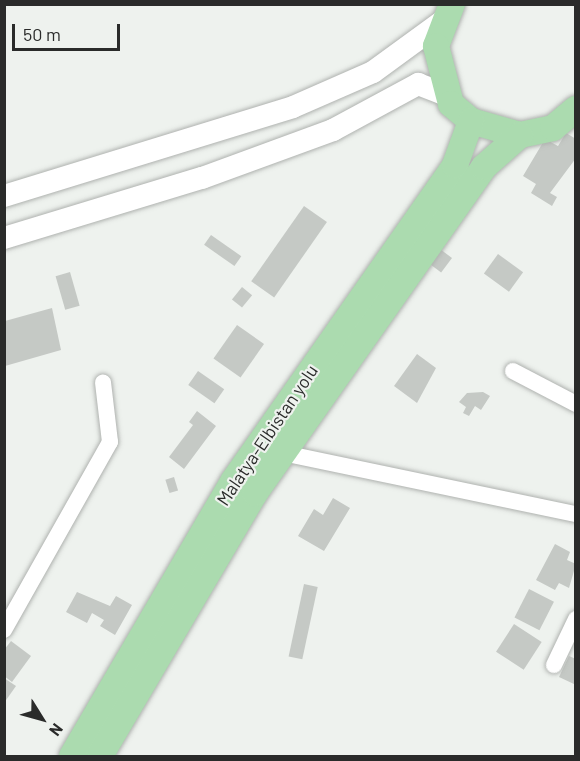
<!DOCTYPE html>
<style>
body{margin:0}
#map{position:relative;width:580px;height:761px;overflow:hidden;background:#eef2ee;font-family:Barlow,sans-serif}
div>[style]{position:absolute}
.building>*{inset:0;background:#c5c9c5;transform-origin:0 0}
.roads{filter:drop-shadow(0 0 2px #afb2af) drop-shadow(0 0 2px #afb2af)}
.street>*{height:16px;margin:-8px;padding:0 8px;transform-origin:8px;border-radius:8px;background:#fff}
.secondary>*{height:22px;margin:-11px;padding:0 11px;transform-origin:11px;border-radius:11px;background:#fff}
.primary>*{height:26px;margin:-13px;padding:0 13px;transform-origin:13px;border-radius:13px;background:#abdbaf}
span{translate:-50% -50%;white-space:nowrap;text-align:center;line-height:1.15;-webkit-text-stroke:4.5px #eef2ee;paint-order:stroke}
.street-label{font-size:18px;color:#2a2b2a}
.frame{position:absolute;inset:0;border:6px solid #2a2b2a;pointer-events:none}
.north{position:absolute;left:12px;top:689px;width:60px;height:60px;-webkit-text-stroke:4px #eef2ee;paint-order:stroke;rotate:127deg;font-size:16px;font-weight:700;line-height:24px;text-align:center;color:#2a2b2a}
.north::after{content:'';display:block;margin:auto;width:21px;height:27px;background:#2a2b2a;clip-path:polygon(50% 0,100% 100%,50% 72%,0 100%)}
.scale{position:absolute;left:12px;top:24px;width:108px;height:27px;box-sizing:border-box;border:3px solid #2a2b2a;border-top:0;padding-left:8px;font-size:18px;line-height:21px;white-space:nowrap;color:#2a2b2a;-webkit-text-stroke:4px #eef2ee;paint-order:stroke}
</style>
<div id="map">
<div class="building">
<i style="clip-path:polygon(566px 133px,576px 139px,576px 158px,550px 193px,557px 197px,552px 206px,531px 193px,536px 184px,523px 176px,545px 139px,558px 146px)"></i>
<i style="left:304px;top:206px;width:28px;height:92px;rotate:35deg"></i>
<i style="left:211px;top:235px;width:37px;height:12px;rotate:35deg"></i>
<i style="left:440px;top:249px;width:15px;height:18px;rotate:37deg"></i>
<i style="left:498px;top:254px;width:31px;height:24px;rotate:36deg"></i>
<i style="left:70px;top:272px;width:35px;height:15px;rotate:74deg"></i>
<i style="left:242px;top:287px;width:13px;height:16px;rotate:39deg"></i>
<i style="clip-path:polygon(52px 308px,61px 350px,5px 366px,5px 321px)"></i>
<i style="left:237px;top:325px;width:33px;height:41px;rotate:35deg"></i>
<i style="clip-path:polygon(417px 354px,436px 368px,417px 403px,394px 386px)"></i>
<i style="left:198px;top:371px;width:32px;height:17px;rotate:35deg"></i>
<i style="clip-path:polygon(483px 392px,490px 396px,481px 410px,475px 406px,469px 416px,463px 413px,466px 407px,459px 402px,467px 393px)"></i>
<i style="clip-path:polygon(197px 411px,216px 426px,184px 469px,169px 457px,193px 425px,189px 422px)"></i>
<i style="left:174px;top:477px;width:14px;height:9px;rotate:73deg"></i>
<i style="clip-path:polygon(333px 498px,350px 508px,324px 551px,298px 536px,314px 509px,323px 515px)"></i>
<i style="clip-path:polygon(555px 544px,570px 552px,567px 560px,576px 564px,569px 588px,559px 583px,555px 590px,536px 580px)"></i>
<i style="left:304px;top:584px;width:14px;height:74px;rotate:12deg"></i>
<i style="left:529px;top:589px;width:28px;height:32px;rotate:27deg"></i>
<i style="clip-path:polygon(77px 592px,110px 606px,116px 596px,132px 605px,115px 635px,100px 626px,104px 620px,92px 613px,87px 623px,66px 612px)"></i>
<i style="left:514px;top:624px;width:33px;height:33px;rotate:33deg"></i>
<i style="clip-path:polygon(11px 641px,31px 656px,12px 682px,4px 676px,4px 650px)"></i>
<i style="clip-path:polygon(569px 656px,576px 659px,576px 685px,559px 677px)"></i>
<i style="clip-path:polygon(4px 678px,16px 686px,4px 703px)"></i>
</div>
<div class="roads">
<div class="street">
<i style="left:513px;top:371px;width:71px;rotate:27.6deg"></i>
<i style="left:283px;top:453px;width:299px;rotate:11.8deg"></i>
<i style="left:4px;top:630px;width:216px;rotate:-60.6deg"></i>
<i style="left:110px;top:442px;width:60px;rotate:-96.7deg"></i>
<i style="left:554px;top:665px;width:51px;rotate:-64.4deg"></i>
</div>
<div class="secondary">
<i style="left:4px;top:196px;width:302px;rotate:-17.1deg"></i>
<i style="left:293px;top:107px;width:87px;rotate:-23.6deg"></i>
<i style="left:373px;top:72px;width:88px;rotate:-36.2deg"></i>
<i style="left:4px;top:238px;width:207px;rotate:-16.9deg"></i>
<i style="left:202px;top:178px;width:140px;rotate:-20.1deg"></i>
<i style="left:333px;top:130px;width:97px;rotate:-28.4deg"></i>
<i style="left:418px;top:84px;width:31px;rotate:21deg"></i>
</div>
<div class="primary">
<i style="left:452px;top:4px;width:45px;rotate:110.9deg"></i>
<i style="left:436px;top:46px;width:60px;rotate:75.5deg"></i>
<i style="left:451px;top:104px;width:26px;rotate:40deg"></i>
<i style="left:471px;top:121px;width:51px;rotate:15.9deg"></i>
<i style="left:520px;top:135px;width:34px;rotate:-12deg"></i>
<i style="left:553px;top:128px;width:30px;rotate:-40deg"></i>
<i style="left:72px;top:756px;width:320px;rotate:-59.6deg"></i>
<i style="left:234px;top:480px;width:385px;rotate:-54.9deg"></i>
<i style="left:455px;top:165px;width:47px;rotate:-70deg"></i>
<i style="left:100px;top:756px;width:305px;rotate:-59.5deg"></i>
<i style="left:255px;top:493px;width:398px;rotate:-54.9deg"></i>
<i style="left:484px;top:167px;width:48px;rotate:-41.6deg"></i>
</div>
</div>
<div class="street-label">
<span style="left:267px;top:435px;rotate:-56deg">Malatya-Elbistan yolu</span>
</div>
<div class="frame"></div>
<div class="north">N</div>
<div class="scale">50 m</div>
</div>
